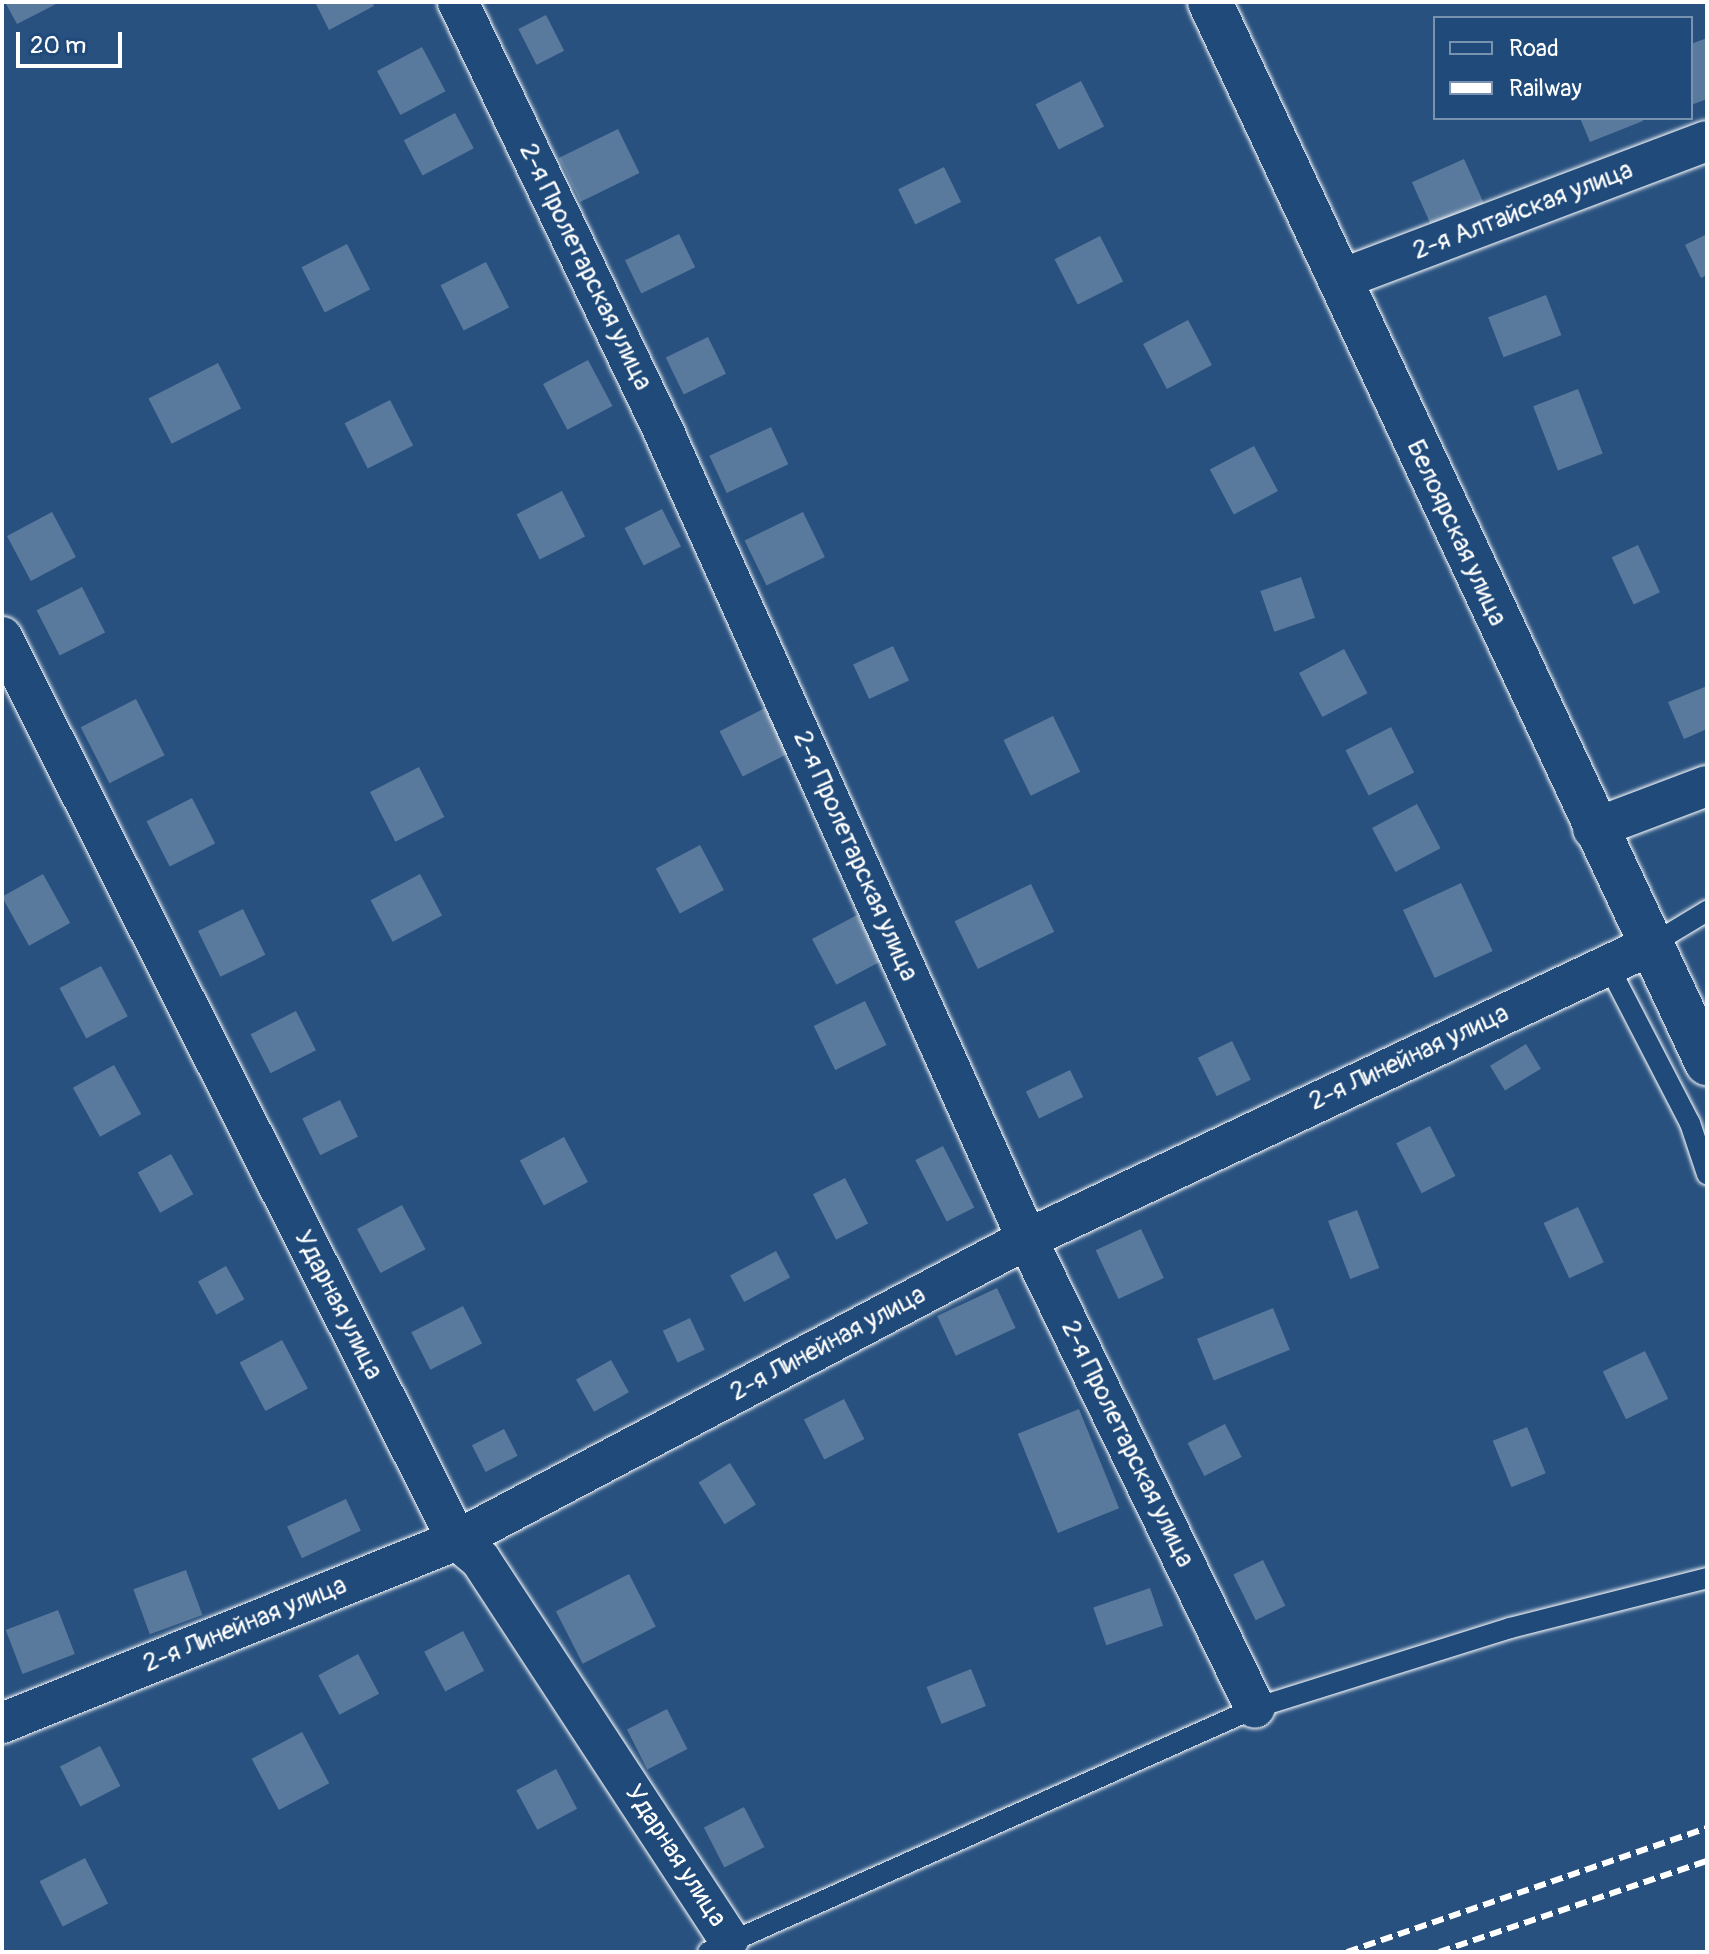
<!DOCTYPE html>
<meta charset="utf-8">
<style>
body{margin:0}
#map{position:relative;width:1709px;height:1954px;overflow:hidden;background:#28517f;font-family:Pangolin,sans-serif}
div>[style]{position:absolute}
.building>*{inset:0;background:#5a7a9d;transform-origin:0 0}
.roads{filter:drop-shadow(0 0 2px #fff) drop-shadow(0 0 2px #fff)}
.service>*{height:20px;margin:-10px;padding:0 10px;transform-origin:10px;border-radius:10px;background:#1f4a7a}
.minor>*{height:40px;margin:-20px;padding:0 20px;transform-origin:20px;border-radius:20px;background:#1f4a7a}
.tertiary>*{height:44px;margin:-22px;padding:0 22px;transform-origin:22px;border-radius:22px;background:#1f4a7a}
.rail>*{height:6px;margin-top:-3px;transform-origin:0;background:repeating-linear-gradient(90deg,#fff 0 12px,transparent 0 18px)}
span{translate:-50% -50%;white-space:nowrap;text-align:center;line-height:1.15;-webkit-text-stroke:6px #1f4a7a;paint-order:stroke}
.street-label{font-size:26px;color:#fff}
.frame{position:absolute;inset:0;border:4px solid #fff;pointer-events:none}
.legend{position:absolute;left:1433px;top:16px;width:260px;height:104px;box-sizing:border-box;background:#1f4a7a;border:2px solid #7992af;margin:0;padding:10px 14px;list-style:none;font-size:24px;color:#fff}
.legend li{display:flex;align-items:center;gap:16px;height:40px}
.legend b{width:40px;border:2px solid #7992af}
.scale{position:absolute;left:16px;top:32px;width:106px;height:36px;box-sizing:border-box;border:4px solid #fff;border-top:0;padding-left:10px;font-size:24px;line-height:28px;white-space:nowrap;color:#fff;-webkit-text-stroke:6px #1f4a7a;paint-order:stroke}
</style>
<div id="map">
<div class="building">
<i style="clip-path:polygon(5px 2px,60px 2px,17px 24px)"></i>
<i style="clip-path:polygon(315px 2px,372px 2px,374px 6px,329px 30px)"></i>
<i style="left:546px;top:15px;width:40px;height:31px;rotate:63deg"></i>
<i style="clip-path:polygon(1707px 38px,1707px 99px,1691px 105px,1691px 44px)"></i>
<i style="left:422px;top:47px;width:50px;height:51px;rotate:62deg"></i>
<i style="left:1081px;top:81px;width:51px;height:51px;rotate:63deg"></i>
<i style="left:455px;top:113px;width:40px;height:58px;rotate:62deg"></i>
<i style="clip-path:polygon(1580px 118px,1642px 118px,1643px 121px,1590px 142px)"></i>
<i style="left:618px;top:129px;width:49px;height:66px;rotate:64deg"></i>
<i style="left:1464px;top:159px;width:48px;height:57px;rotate:66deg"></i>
<i style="left:944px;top:167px;width:39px;height:51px;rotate:64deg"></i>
<i style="left:679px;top:234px;width:37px;height:60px;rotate:64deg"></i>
<i style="clip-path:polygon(1707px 234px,1707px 275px,1701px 278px,1685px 245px)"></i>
<i style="left:1100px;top:236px;width:51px;height:51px;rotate:63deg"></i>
<i style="left:347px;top:244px;width:51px;height:51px;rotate:63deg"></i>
<i style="left:486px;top:262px;width:51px;height:51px;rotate:63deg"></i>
<i style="left:1546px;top:295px;width:43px;height:62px;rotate:69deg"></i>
<i style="left:1188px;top:320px;width:51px;height:51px;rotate:62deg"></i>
<i style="left:708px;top:337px;width:41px;height:47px;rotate:64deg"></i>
<i style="left:588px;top:360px;width:52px;height:51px;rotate:62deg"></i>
<i style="left:218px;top:363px;width:51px;height:78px;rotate:63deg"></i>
<i style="left:1578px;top:389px;width:69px;height:48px;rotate:69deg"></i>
<i style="left:390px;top:400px;width:51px;height:51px;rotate:63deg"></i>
<i style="left:771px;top:427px;width:41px;height:68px;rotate:65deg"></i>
<i style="left:1254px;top:446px;width:51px;height:50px;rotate:62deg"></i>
<i style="left:562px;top:491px;width:51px;height:51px;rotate:63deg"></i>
<i style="left:662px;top:509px;width:42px;height:42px;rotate:63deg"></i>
<i style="left:52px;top:512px;width:51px;height:51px;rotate:62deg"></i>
<i style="left:803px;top:512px;width:50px;height:65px;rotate:64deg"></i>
<i style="left:1638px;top:545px;width:52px;height:29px;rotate:65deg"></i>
<i style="left:1301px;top:577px;width:43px;height:43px;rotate:71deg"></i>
<i style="left:82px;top:587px;width:51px;height:51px;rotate:63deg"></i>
<i style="left:893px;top:646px;width:38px;height:44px;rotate:65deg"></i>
<i style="left:1344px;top:649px;width:50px;height:51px;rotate:62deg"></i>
<i style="clip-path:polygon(1707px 686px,1707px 729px,1684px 739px,1668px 702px)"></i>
<i style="left:136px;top:699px;width:63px;height:62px;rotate:63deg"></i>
<i style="left:765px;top:708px;width:51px;height:51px;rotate:63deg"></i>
<i style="left:1053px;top:716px;width:62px;height:55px;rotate:64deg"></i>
<i style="left:1391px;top:727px;width:51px;height:51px;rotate:63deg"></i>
<i style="left:419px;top:767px;width:56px;height:55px;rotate:63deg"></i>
<i style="left:192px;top:798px;width:51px;height:51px;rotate:63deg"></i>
<i style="left:1417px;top:804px;width:50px;height:51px;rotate:62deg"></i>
<i style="left:700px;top:845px;width:51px;height:50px;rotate:62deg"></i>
<i style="left:43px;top:874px;width:56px;height:47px;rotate:61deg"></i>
<i style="left:420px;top:874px;width:47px;height:56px;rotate:62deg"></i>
<i style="left:1461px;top:883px;width:75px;height:64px;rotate:65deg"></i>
<i style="left:1031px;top:884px;width:53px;height:85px;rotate:64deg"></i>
<i style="left:243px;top:909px;width:51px;height:50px;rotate:64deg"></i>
<i style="left:857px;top:915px;width:52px;height:51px;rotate:62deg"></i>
<i style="left:101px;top:966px;width:57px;height:47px;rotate:62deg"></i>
<i style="left:865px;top:1001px;width:49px;height:57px;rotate:64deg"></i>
<i style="left:296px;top:1011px;width:44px;height:51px;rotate:63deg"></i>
<i style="left:1232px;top:1041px;width:43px;height:38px;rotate:64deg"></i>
<i style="left:1526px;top:1044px;width:29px;height:42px;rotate:59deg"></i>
<i style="left:114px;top:1065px;width:56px;height:47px;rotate:61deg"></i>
<i style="left:1070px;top:1070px;width:30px;height:49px;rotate:64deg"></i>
<i style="left:340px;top:1100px;width:41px;height:42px;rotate:64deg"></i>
<i style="left:1430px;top:1126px;width:56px;height:38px;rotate:63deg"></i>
<i style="left:564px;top:1137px;width:51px;height:50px;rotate:62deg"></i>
<i style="left:943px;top:1146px;width:69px;height:31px;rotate:63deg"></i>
<i style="left:171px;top:1154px;width:46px;height:38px;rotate:61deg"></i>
<i style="left:845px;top:1178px;width:51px;height:36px;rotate:63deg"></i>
<i style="left:402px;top:1205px;width:50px;height:51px;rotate:62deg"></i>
<i style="left:1578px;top:1207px;width:61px;height:38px;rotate:65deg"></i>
<i style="left:1357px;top:1210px;width:62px;height:31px;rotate:69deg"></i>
<i style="left:1141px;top:1229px;width:54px;height:50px;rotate:65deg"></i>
<i style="left:776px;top:1251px;width:30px;height:52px;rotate:62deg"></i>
<i style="left:226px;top:1266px;width:38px;height:32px;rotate:61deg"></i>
<i style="left:997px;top:1288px;width:44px;height:66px;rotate:65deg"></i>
<i style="left:463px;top:1306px;width:42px;height:58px;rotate:63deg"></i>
<i style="left:1273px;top:1308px;width:45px;height:82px;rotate:68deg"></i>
<i style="left:690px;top:1318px;width:35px;height:30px;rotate:65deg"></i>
<i style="left:282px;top:1340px;width:55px;height:48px;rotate:62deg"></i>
<i style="left:1645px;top:1351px;width:53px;height:47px;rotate:64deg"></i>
<i style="left:611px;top:1360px;width:37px;height:40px;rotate:61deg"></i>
<i style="left:844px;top:1399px;width:45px;height:45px;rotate:63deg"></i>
<i style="left:1079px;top:1409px;width:107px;height:66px;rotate:68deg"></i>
<i style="left:1225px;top:1424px;width:37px;height:42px;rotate:63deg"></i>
<i style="left:1527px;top:1427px;width:50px;height:37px;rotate:68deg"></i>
<i style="left:504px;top:1429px;width:30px;height:36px;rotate:63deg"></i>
<i style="left:730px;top:1463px;width:49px;height:37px;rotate:58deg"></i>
<i style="left:346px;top:1499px;width:35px;height:65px;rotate:65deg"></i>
<i style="left:1263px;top:1560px;width:51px;height:33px;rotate:64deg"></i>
<i style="left:186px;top:1570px;width:48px;height:56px;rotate:70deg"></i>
<i style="left:629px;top:1574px;width:59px;height:82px;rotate:63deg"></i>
<i style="left:1150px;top:1588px;width:40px;height:60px;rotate:71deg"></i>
<i style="left:58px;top:1610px;width:47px;height:56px;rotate:69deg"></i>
<i style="left:463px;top:1631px;width:45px;height:44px;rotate:62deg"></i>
<i style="left:358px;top:1654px;width:45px;height:45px;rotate:62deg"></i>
<i style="left:971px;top:1669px;width:40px;height:48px;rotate:68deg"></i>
<i style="left:667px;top:1709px;width:45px;height:45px;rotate:63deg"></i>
<i style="left:302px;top:1732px;width:58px;height:57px;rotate:62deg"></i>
<i style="left:100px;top:1746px;width:45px;height:45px;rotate:63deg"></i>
<i style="left:556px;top:1769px;width:45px;height:45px;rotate:62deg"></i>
<i style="left:744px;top:1807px;width:45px;height:45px;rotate:63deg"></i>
<i style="left:85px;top:1858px;width:51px;height:51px;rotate:63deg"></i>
</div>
<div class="roads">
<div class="service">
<i style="left:1649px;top:946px;width:68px;rotate:-31.1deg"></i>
<i style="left:1608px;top:965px;width:178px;rotate:62.6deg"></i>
<i style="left:1690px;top:1123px;width:54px;rotate:71.6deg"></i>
<i style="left:708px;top:1952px;width:599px;rotate:-24.04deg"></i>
<i style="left:1255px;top:1708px;width:267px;rotate:-17.4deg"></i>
<i style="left:1510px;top:1628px;width:203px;rotate:-14.2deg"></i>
</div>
<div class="minor">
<i style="left:458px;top:2px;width:484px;rotate:64.4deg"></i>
<i style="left:667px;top:439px;width:877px;rotate:65.77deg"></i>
<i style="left:1027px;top:1239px;width:521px;rotate:64.07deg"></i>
<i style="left:1339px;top:280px;width:393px;rotate:-20.7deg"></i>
<i style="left:2px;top:637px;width:1011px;rotate:63.26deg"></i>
<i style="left:457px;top:1540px;width:30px;rotate:40deg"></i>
<i style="left:480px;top:1559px;width:454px;rotate:56.8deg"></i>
<i style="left:1593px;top:829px;width:122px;rotate:-20.7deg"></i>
<i style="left:2px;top:1723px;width:490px;rotate:-21.9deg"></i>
<i style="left:457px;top:1540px;width:645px;rotate:-27.84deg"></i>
<i style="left:1027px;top:1239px;width:685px;rotate:-25.22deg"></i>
</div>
<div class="tertiary">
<i style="left:1210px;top:2px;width:1172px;rotate:64.9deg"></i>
</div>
</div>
<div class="rail">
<i style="left:1347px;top:1952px;width:381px;rotate:-19deg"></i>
<i style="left:1439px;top:1952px;width:283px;rotate:-18.8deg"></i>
</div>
<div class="street-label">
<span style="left:1523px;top:211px;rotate:-21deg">2-я Алтайская улица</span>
<span style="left:585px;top:267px;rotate:64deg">2-я Пролетарская улица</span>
<span style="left:1456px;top:533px;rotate:65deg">Белоярская улица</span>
<span style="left:855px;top:856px;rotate:66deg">2-я Пролетарская улица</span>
<span style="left:1409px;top:1058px;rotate:-25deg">2-я Линейная улица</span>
<span style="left:338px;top:1305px;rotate:63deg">Ударная улица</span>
<span style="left:828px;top:1344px;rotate:-28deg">2-я Линейная улица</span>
<span style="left:1127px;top:1444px;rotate:64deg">2-я Пролетарская улица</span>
<span style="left:245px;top:1625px;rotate:-22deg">2-я Линейная улица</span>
<span style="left:675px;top:1856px;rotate:57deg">Ударная улица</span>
</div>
<div class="frame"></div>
<ul class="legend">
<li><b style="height:10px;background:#1f4a7a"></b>Road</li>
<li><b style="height:10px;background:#fff"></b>Railway</li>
</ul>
<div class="scale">20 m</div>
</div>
